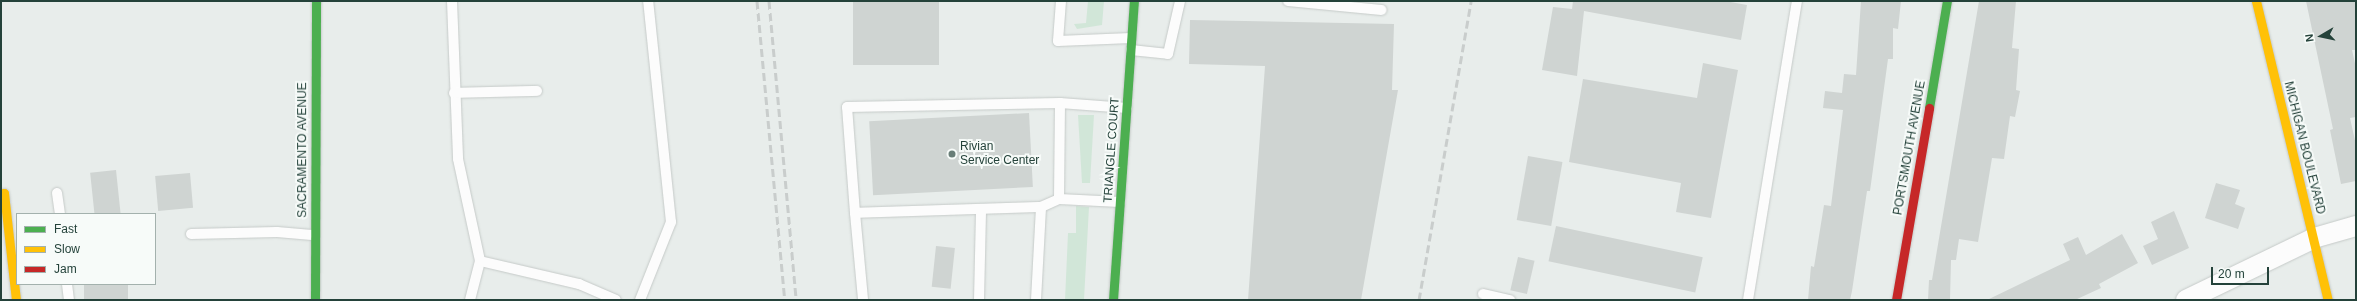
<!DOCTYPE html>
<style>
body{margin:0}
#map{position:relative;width:2357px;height:301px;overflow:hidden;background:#e8edeb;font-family:Arial,sans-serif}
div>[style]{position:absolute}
.green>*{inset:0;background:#d1e6d8}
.building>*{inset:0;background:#cfd4d2;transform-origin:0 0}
.roads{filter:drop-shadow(0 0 1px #c5cac8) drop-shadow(0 0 1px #c5cac8)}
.lane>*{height:10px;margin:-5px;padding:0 5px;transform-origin:5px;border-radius:5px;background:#fcfcfc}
.street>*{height:20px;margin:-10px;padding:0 10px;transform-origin:10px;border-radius:10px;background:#fcfcfc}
.fast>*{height:9px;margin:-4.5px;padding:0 4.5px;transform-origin:4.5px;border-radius:4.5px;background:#4caf50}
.slow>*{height:9px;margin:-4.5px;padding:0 4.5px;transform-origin:4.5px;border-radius:4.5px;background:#ffc107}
.jam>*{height:9px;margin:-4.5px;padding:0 4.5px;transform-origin:4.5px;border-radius:4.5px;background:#c62828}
.rail>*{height:3px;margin-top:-1.5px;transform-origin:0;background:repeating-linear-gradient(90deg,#c9cdcc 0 8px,transparent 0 12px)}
.dots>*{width:11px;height:11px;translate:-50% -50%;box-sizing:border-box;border:2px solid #f7fbf9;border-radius:50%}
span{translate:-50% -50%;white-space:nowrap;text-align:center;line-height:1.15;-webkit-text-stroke:4px #f7fbf9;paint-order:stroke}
.poi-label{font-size:12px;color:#24423a}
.left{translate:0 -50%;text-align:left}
.street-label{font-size:12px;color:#24423a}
.frame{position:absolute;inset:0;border:2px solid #24423a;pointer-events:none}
.legend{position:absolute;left:16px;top:213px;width:140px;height:72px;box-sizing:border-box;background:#f7fbf9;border:1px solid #a3b1ad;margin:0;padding:5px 7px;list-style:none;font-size:12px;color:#24423a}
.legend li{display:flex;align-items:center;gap:8px;height:20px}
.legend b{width:20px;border:1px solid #a3b1ad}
.north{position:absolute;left:2301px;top:16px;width:40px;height:40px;-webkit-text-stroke:3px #f7fbf9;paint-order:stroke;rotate:261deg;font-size:11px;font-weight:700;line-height:16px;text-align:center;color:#24423a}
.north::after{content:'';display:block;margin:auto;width:14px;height:18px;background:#24423a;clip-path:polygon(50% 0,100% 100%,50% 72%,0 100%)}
.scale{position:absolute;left:2211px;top:267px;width:58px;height:18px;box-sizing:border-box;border:2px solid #24423a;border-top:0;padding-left:5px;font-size:12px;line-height:14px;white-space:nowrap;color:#24423a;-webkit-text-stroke:3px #f7fbf9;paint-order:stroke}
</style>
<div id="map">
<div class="green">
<i style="clip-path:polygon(1088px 1px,1104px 1px,1102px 25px,1077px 29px,1074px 24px,1086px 23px)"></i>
<i style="clip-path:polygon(1078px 115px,1094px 115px,1090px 183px,1082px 183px)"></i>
<i style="clip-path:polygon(1076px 206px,1089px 207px,1084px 300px,1065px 300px,1068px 233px,1076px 233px)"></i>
</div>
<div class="building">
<i style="left:853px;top:1px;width:86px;height:64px"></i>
<i style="clip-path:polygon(1573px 1px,1725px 1px,1747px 5px,1741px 40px,1584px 11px,1577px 76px,1542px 70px,1553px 7px,1572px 9px)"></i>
<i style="clip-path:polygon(1861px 1px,1901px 1px,1898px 29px,1893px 28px,1893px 59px,1888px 59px,1870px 191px,1867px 191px,1852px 291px,1850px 300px,1808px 300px,1811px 266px,1814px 267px,1824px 205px,1831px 206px,1843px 110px,1823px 108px,1825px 91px,1842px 93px,1844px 74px,1856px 75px)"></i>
<i style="clip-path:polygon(1979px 1px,2016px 1px,2012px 48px,2019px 49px,2016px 90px,2020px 91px,2015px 117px,2010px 116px,2004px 159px,1992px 158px,1978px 242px,1959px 239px,1956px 260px,1951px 260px,1950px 300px,1928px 300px,1929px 280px,1932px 280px)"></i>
<i style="clip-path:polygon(2306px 1px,2356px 1px,2356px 50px,2352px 50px,2356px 68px,2356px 117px,2350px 118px,2356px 145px,2356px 181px,2341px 184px,2330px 130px,2333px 129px)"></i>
<i style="clip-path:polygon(1190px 20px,1394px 24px,1392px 90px,1398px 90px,1361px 300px,1248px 300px,1265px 66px,1189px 64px)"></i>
<i style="clip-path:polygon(1703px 63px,1738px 70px,1711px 218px,1676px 212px,1681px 183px,1569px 162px,1583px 79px,1697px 98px)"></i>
<i style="left:1029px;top:113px;width:74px;height:160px;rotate:87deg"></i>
<i style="left:1528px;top:156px;width:35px;height:65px;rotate:10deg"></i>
<i style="left:116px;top:170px;width:44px;height:26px;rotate:84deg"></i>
<i style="left:190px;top:173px;width:35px;height:35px;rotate:85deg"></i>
<i style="clip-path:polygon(2216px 183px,2240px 190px,2235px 204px,2245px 208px,2238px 229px,2205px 218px)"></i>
<i style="clip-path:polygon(2174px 211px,2189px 248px,2152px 265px,2143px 246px,2158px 239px,2151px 222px)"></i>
<i style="left:1556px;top:226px;width:150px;height:36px;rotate:12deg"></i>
<i style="clip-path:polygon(2122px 234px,2138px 263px,2099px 284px,2101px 288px,2075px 300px,1987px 300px,2070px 260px,2063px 244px,2078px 237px,2086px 255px)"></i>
<i style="left:936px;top:246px;width:19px;height:41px;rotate:6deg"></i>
<i style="left:1518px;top:257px;width:17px;height:34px;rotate:13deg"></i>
<i style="left:84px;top:284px;width:44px;height:16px"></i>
</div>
<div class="roads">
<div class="lane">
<i style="left:452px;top:1px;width:158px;rotate:87.8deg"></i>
<i style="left:458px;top:159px;width:104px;rotate:77.8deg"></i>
<i style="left:480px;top:261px;width:40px;rotate:104.4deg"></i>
<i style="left:1061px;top:1px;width:40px;rotate:94.3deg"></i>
<i style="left:1058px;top:41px;width:73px;rotate:-2.4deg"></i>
<i style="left:1288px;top:1px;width:94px;rotate:5.5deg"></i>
<i style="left:1131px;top:50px;width:37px;rotate:6deg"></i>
<i style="left:1168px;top:54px;width:54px;rotate:-77.2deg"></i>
<i style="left:454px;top:93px;width:83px;rotate:-1.4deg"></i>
<i style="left:57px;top:193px;width:21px;rotate:82deg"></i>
<i style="left:1059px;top:199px;width:96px;rotate:-89.4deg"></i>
<i style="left:1120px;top:202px;width:61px;rotate:-177.2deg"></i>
<i style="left:1059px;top:199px;width:20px;rotate:156deg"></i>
<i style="left:1041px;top:207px;width:186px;rotate:178.2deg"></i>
<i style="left:855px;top:213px;width:106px;rotate:-94.3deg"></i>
<i style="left:847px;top:107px;width:213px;rotate:-1.1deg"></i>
<i style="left:1060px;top:103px;width:67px;rotate:4.3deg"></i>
<i style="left:855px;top:213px;width:87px;rotate:84.7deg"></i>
<i style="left:191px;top:234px;width:86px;rotate:-1.3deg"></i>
<i style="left:277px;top:232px;width:38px;rotate:5deg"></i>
<i style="left:480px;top:261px;width:102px;rotate:13.1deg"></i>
<i style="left:579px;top:284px;width:40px;rotate:23.4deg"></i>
<i style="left:67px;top:284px;width:16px;rotate:83deg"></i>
<i style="left:1483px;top:294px;width:28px;rotate:13deg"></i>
<i style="left:640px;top:300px;width:84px;rotate:-68.3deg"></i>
<i style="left:671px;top:222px;width:222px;rotate:-95.9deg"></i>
<i style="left:979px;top:300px;width:91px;rotate:-88.7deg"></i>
<i style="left:1036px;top:300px;width:93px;rotate:-86.9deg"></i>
<i style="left:1748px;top:300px;width:303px;rotate:-80.7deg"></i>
</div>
<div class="street">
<i style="left:2186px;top:300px;width:142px;rotate:-25.8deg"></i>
<i style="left:2314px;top:238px;width:44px;rotate:-15.9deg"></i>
</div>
<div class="fast">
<i style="left:1929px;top:108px;width:109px;rotate:-80.5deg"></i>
<i style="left:315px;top:300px;width:299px;rotate:-89.8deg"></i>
<i style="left:1113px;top:300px;width:300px;rotate:-86deg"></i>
</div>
<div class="slow">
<i style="left:2256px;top:1px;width:308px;rotate:76.5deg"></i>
<i style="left:1px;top:194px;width:3px;rotate:-18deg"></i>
<i style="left:4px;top:193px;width:108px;rotate:83.6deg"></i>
</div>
<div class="jam">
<i style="left:1896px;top:300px;width:195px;rotate:-80.2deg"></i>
</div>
</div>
<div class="rail">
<i style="left:757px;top:1px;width:300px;rotate:84.7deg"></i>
<i style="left:769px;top:1px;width:300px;rotate:84.8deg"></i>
<i style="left:1419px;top:300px;width:303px;rotate:-80.1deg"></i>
</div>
<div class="dots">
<i style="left:952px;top:154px;background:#697e78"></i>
</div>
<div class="poi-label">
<span class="left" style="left:960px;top:154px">Rivian<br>Service Center</span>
</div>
<div class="street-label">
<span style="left:1910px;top:148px;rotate:-80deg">PORTSMOUTH AVENUE</span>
<span style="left:2304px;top:148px;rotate:76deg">MICHIGAN BOULEVARD</span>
<span style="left:303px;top:150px;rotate:-90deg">SACRAMENTO AVENUE</span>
<span style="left:1112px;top:150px;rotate:-86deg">TRIANGLE COURT</span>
</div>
<div class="frame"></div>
<ul class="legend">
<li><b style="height:5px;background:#4caf50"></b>Fast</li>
<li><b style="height:5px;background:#ffc107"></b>Slow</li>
<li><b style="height:5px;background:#c62828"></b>Jam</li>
</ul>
<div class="north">N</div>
<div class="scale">20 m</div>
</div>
